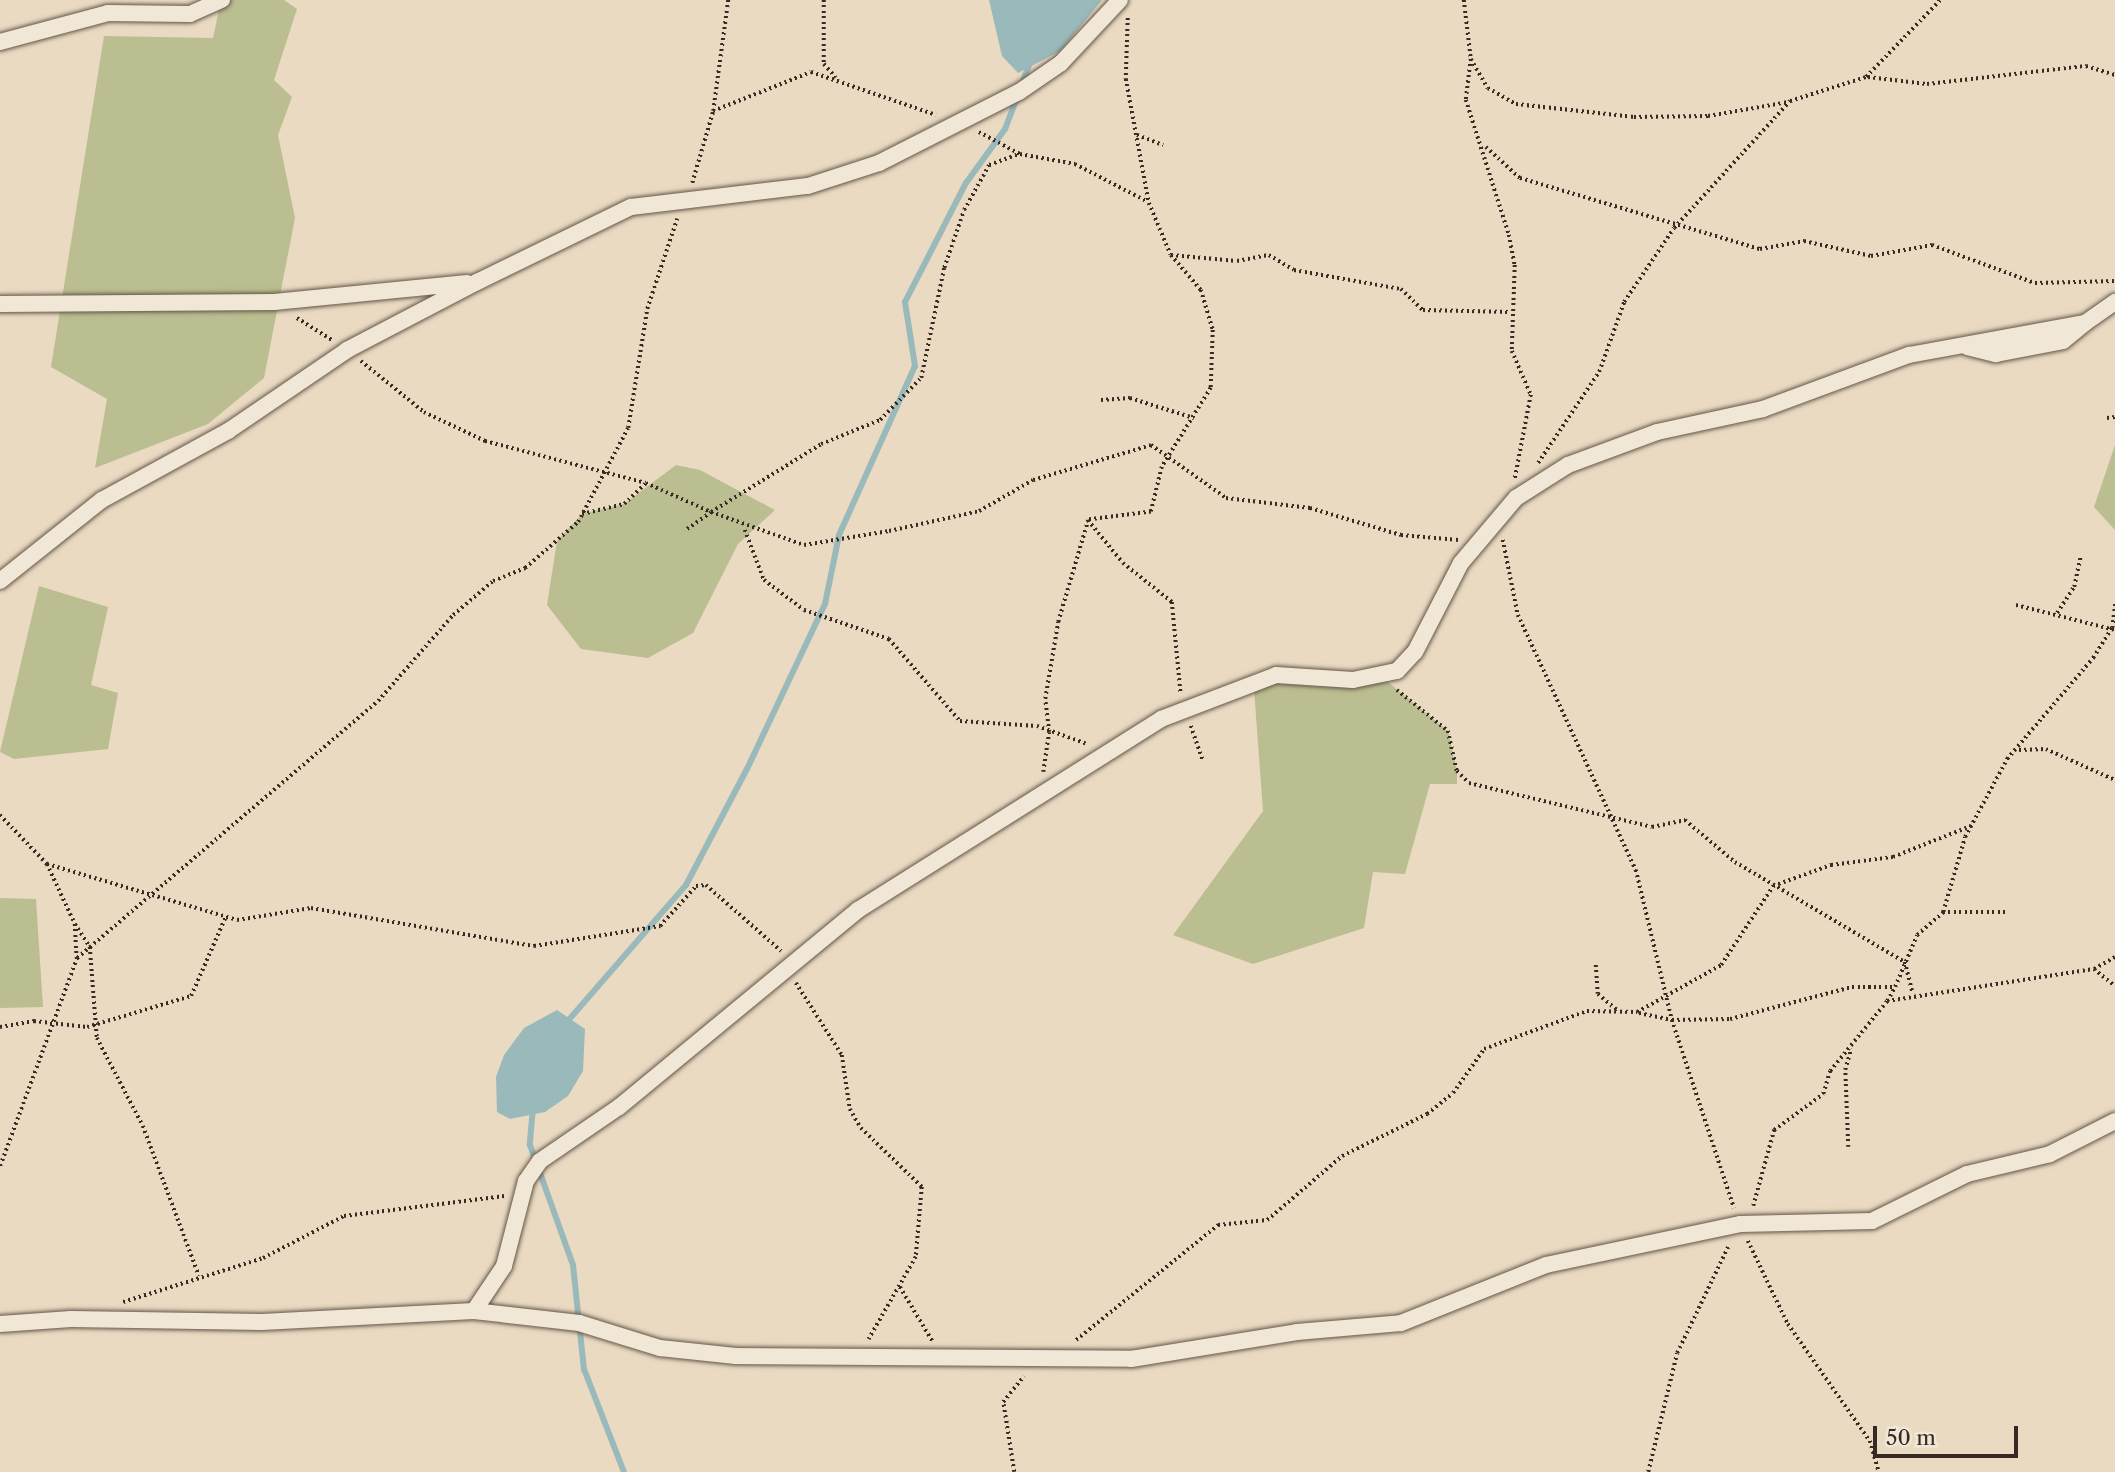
<!DOCTYPE html>
<style>
body{margin:0}
#map{position:relative;width:2115px;height:1472px;overflow:hidden;background:#eadac1;font-family:"Libre Caslon Text",serif}
div>[style]{position:absolute}
.green>*{inset:0;background:#bbbe90}
.water>*{inset:0;background:#9ab9bb}
.stream>*{height:6px;margin:-3px;padding:0 3px;transform-origin:3px;border-radius:3px;background:#9ab9bb}
.path>*{height:3.5px;margin-top:-1.75px;transform-origin:0;background:repeating-linear-gradient(90deg,#362a23 0 2px,transparent 0 5.5px)}
.roads{filter:drop-shadow(0 0 2px #63564a) drop-shadow(0 0 2px #63564a)}
.minor>*{height:16px;margin:-8px;padding:0 8px;transform-origin:8px;border-radius:8px;background:#f1e7d7}
span{translate:-50% -50%;white-space:nowrap;text-align:center;line-height:1.15;-webkit-text-stroke:6px #f1e7d7;paint-order:stroke}
.scale{position:absolute;left:1873px;top:1426px;width:145px;height:32px;box-sizing:border-box;border:4px solid #362a23;border-top:0;padding-left:9px;font-size:21px;line-height:24px;white-space:nowrap;color:#362a23;-webkit-text-stroke:5px #f1e7d7;paint-order:stroke}
</style>
<div id="map">
<div class="green">
<i style="clip-path:polygon(221px 0,284px 0,297px 9px,274px 80px,292px 97px,278px 135px,295px 218px,264px 378px,208px 424px,95px 468px,107px 399px,51px 367px,104px 36px,213px 38px)"></i>
<i style="clip-path:polygon(2115px 445px,2115px 530px,2094px 507px)"></i>
<i style="clip-path:polygon(676px 465px,700px 470px,775px 510px,738px 544px,693px 633px,648px 658px,581px 649px,547px 605px,557px 541px,582px 514px,624px 504px)"></i>
<i style="clip-path:polygon(39px 586px,108px 607px,91px 685px,118px 693px,108px 749px,14px 759px,0 752px)"></i>
<i style="clip-path:polygon(1383px 678px,1448px 731px,1457px 771px,1457px 784px,1430px 784px,1405px 874px,1373px 872px,1364px 928px,1253px 964px,1173px 935px,1263px 811px,1254px 689px,1287px 679px)"></i>
<i style="clip-path:polygon(0 898px,36px 899px,43px 1007px,0 1008px)"></i>
</div>
<div class="water">
<i style="clip-path:polygon(989px 0,1102px 0,1060px 51px,1018px 73px,1002px 56px)"></i>
<i style="clip-path:polygon(557px 1010px,585px 1029px,583px 1071px,568px 1096px,545px 1112px,510px 1119px,497px 1112px,496px 1077px,504px 1055px,524px 1028px)"></i>
</div>
<div class="stream">
<i style="left:1021px;top:86px;width:28px;rotate:-69deg"></i>
<i style="left:566px;top:1023px;width:183px;rotate:-49deg"></i>
<i style="left:686px;top:885px;width:131px;rotate:-62.3deg"></i>
<i style="left:747px;top:769px;width:183px;rotate:-64.7deg"></i>
<i style="left:825px;top:604px;width:70px;rotate:-78.5deg"></i>
<i style="left:839px;top:535px;width:185px;rotate:-65.8deg"></i>
<i style="left:915px;top:366px;width:65px;rotate:-98.9deg"></i>
<i style="left:905px;top:302px;width:134px;rotate:-62.9deg"></i>
<i style="left:966px;top:183px;width:67px;rotate:-54.2deg"></i>
<i style="left:1005px;top:129px;width:34px;rotate:-69deg"></i>
<i style="left:533px;top:1107px;width:38px;rotate:95deg"></i>
<i style="left:530px;top:1145px;width:127px;rotate:70.3deg"></i>
<i style="left:573px;top:1265px;width:105px;rotate:84deg"></i>
<i style="left:584px;top:1369px;width:110px;rotate:68.8deg"></i>
</div>
<div class="path">
<i style="left:824px;top:0;width:64px;rotate:90deg"></i>
<i style="left:824px;top:64px;width:18px;rotate:49deg"></i>
<i style="left:1464px;top:0;width:59px;rotate:83.2deg"></i>
<i style="left:1471px;top:59px;width:34px;rotate:60deg"></i>
<i style="left:1488px;top:88px;width:32px;rotate:30deg"></i>
<i style="left:1516px;top:104px;width:119px;rotate:6.3deg"></i>
<i style="left:1634px;top:117px;width:74px;rotate:-0.8deg"></i>
<i style="left:1708px;top:116px;width:81px;rotate:-9.9deg"></i>
<i style="left:1128px;top:18px;width:61px;rotate:91.9deg"></i>
<i style="left:1126px;top:79px;width:126px;rotate:79.5deg"></i>
<i style="left:1149px;top:203px;width:56px;rotate:67.1deg"></i>
<i style="left:1171px;top:255px;width:46px;rotate:49.4deg"></i>
<i style="left:1201px;top:290px;width:42px;rotate:73.3deg"></i>
<i style="left:1213px;top:330px;width:58px;rotate:92deg"></i>
<i style="left:1211px;top:388px;width:93px;rotate:121.8deg"></i>
<i style="left:1162px;top:467px;width:46px;rotate:103.7deg"></i>
<i style="left:1151px;top:512px;width:64px;rotate:172.8deg"></i>
<i style="left:1088px;top:520px;width:55px;rotate:50.9deg"></i>
<i style="left:1123px;top:563px;width:63px;rotate:38.5deg"></i>
<i style="left:1172px;top:602px;width:93px;rotate:84.5deg"></i>
<i style="left:1471px;top:59px;width:41px;rotate:97deg"></i>
<i style="left:1466px;top:100px;width:142px;rotate:72.3deg"></i>
<i style="left:1509px;top:235px;width:31px;rotate:79deg"></i>
<i style="left:1515px;top:265px;width:86px;rotate:92deg"></i>
<i style="left:1512px;top:351px;width:48px;rotate:66.6deg"></i>
<i style="left:1531px;top:395px;width:86px;rotate:100.8deg"></i>
<i style="left:1868px;top:77px;width:59px;rotate:6.8deg"></i>
<i style="left:1927px;top:84px;width:160px;rotate:-6.5deg"></i>
<i style="left:2086px;top:66px;width:30px;rotate:17deg"></i>
<i style="left:713px;top:111px;width:105px;rotate:-21.7deg"></i>
<i style="left:811px;top:72px;width:132px;rotate:19deg"></i>
<i style="left:979px;top:132px;width:47px;rotate:28.2deg"></i>
<i style="left:1020px;top:154px;width:56px;rotate:10.3deg"></i>
<i style="left:1075px;top:164px;width:82px;rotate:27.5deg"></i>
<i style="left:1137px;top:135px;width:28px;rotate:21deg"></i>
<i style="left:1486px;top:147px;width:46px;rotate:42.4deg"></i>
<i style="left:1520px;top:178px;width:250px;rotate:16.5deg"></i>
<i style="left:1760px;top:249px;width:45px;rotate:-10.3deg"></i>
<i style="left:1804px;top:241px;width:69px;rotate:12.6deg"></i>
<i style="left:1871px;top:256px;width:62px;rotate:-10.2deg"></i>
<i style="left:1932px;top:245px;width:110px;rotate:20.3deg"></i>
<i style="left:2035px;top:283px;width:80px;rotate:-1.4deg"></i>
<i style="left:692px;top:183px;width:75px;rotate:-73.7deg"></i>
<i style="left:713px;top:111px;width:112px;rotate:-82.3deg"></i>
<i style="left:1171px;top:255px;width:66px;rotate:5.2deg"></i>
<i style="left:1237px;top:261px;width:33px;rotate:-11deg"></i>
<i style="left:1269px;top:255px;width:29px;rotate:31deg"></i>
<i style="left:1294px;top:270px;width:109px;rotate:10.1deg"></i>
<i style="left:1401px;top:289px;width:30px;rotate:44deg"></i>
<i style="left:1423px;top:310px;width:87px;rotate:1.3deg"></i>
<i style="left:297px;top:318px;width:41px;rotate:32.2deg"></i>
<i style="left:361px;top:361px;width:81px;rotate:39deg"></i>
<i style="left:424px;top:412px;width:68px;rotate:25.4deg"></i>
<i style="left:485px;top:441px;width:166px;rotate:14.6deg"></i>
<i style="left:646px;top:483px;width:71px;rotate:24deg"></i>
<i style="left:711px;top:512px;width:129px;rotate:-31.7deg"></i>
<i style="left:821px;top:444px;width:64px;rotate:-22.1deg"></i>
<i style="left:880px;top:420px;width:59px;rotate:-45.7deg"></i>
<i style="left:921px;top:378px;width:112px;rotate:-78.2deg"></i>
<i style="left:944px;top:268px;width:61px;rotate:-71deg"></i>
<i style="left:964px;top:210px;width:51px;rotate:-60.9deg"></i>
<i style="left:989px;top:165px;width:33px;rotate:-20deg"></i>
<i style="left:1101px;top:400px;width:29px;rotate:-4deg"></i>
<i style="left:1130px;top:398px;width:67px;rotate:17.4deg"></i>
<i style="left:2107px;top:418px;width:8px;rotate:-7deg"></i>
<i style="left:1538px;top:463px;width:110px;rotate:-56.2deg"></i>
<i style="left:1599px;top:372px;width:74px;rotate:-70.3deg"></i>
<i style="left:1624px;top:302px;width:89px;rotate:-56deg"></i>
<i style="left:1674px;top:228px;width:172px;rotate:-47.6deg"></i>
<i style="left:1790px;top:101px;width:80px;rotate:-17.5deg"></i>
<i style="left:1866px;top:77px;width:107px;rotate:-46.1deg"></i>
<i style="left:582px;top:514px;width:43px;rotate:-13.4deg"></i>
<i style="left:624px;top:504px;width:30px;rotate:-44deg"></i>
<i style="left:687px;top:529px;width:29px;rotate:-35deg"></i>
<i style="left:711px;top:512px;width:99px;rotate:19.5deg"></i>
<i style="left:804px;top:545px;width:86px;rotate:-9.4deg"></i>
<i style="left:889px;top:531px;width:92px;rotate:-12.5deg"></i>
<i style="left:979px;top:511px;width:62px;rotate:-29.9deg"></i>
<i style="left:1033px;top:480px;width:123px;rotate:-16.5deg"></i>
<i style="left:1151px;top:445px;width:92px;rotate:35.2deg"></i>
<i style="left:1226px;top:498px;width:85px;rotate:6.8deg"></i>
<i style="left:1310px;top:508px;width:95px;rotate:16.5deg"></i>
<i style="left:1401px;top:535px;width:58px;rotate:4.9deg"></i>
<i style="left:745px;top:530px;width:53px;rotate:69.2deg"></i>
<i style="left:764px;top:580px;width:50px;rotate:36.9deg"></i>
<i style="left:804px;top:610px;width:90px;rotate:18.8deg"></i>
<i style="left:889px;top:639px;width:108px;rotate:49.1deg"></i>
<i style="left:960px;top:721px;width:77px;rotate:3.7deg"></i>
<i style="left:1037px;top:726px;width:53px;rotate:19.8deg"></i>
<i style="left:1503px;top:540px;width:76px;rotate:78.7deg"></i>
<i style="left:1518px;top:615px;width:281px;rotate:65.2deg"></i>
<i style="left:1636px;top:870px;width:154px;rotate:76.5deg"></i>
<i style="left:1672px;top:1020px;width:198px;rotate:71.7deg"></i>
<i style="left:2016px;top:605px;width:102px;rotate:14.2deg"></i>
<i style="left:2057px;top:613px;width:31px;rotate:-57deg"></i>
<i style="left:2074px;top:587px;width:30px;rotate:-78deg"></i>
<i style="left:1397px;top:690px;width:65px;rotate:38.8deg"></i>
<i style="left:1448px;top:731px;width:41px;rotate:77.3deg"></i>
<i style="left:1457px;top:771px;width:17px;rotate:45deg"></i>
<i style="left:1469px;top:783px;width:188px;rotate:13.5deg"></i>
<i style="left:1652px;top:827px;width:34px;rotate:-12deg"></i>
<i style="left:1685px;top:820px;width:65px;rotate:40deg"></i>
<i style="left:1735px;top:862px;width:197px;rotate:30.5deg"></i>
<i style="left:1905px;top:962px;width:33px;rotate:76deg"></i>
<i style="left:1191px;top:726px;width:36px;rotate:71deg"></i>
<i style="left:2019px;top:750px;width:27px;rotate:-2deg"></i>
<i style="left:2046px;top:749px;width:76px;rotate:24.2deg"></i>
<i style="left:1043px;top:772px;width:40px;rotate:-81.5deg"></i>
<i style="left:1049px;top:732px;width:33px;rotate:-97deg"></i>
<i style="left:1045px;top:699px;width:78px;rotate:-80.4deg"></i>
<i style="left:1058px;top:622px;width:106px;rotate:-73.6deg"></i>
<i style="left:0;top:815px;width:68px;rotate:46.2deg"></i>
<i style="left:47px;top:864px;width:66px;rotate:65deg"></i>
<i style="left:75px;top:924px;width:34px;rotate:87deg"></i>
<i style="left:47px;top:864px;width:198px;rotate:16.4deg"></i>
<i style="left:237px;top:920px;width:75px;rotate:-9.2deg"></i>
<i style="left:311px;top:908px;width:226px;rotate:9.7deg"></i>
<i style="left:534px;top:946px;width:128px;rotate:-9deg"></i>
<i style="left:660px;top:926px;width:54px;rotate:-48deg"></i>
<i style="left:696px;top:886px;width:10px;rotate:-6deg"></i>
<i style="left:706px;top:885px;width:100px;rotate:41.3deg"></i>
<i style="left:1943px;top:912px;width:62px"></i>
<i style="left:75px;top:924px;width:27px;rotate:57deg"></i>
<i style="left:90px;top:947px;width:91px;rotate:85.6deg"></i>
<i style="left:97px;top:1038px;width:99px;rotate:62.4deg"></i>
<i style="left:143px;top:1126px;width:160px;rotate:69.5deg"></i>
<i style="left:1596px;top:965px;width:29px;rotate:86deg"></i>
<i style="left:1598px;top:994px;width:26px;rotate:40deg"></i>
<i style="left:2094px;top:969px;width:24px;rotate:-30deg"></i>
<i style="left:796px;top:983px;width:85px;rotate:57.4deg"></i>
<i style="left:842px;top:1055px;width:55px;rotate:81.6deg"></i>
<i style="left:850px;top:1109px;width:22px;rotate:60deg"></i>
<i style="left:861px;top:1128px;width:85px;rotate:44deg"></i>
<i style="left:922px;top:1187px;width:70px;rotate:94.9deg"></i>
<i style="left:916px;top:1257px;width:95px;rotate:119.8deg"></i>
<i style="left:1887px;top:1001px;width:16px;rotate:-60deg"></i>
<i style="left:1639px;top:1013px;width:34px;rotate:12deg"></i>
<i style="left:1672px;top:1020px;width:58px;rotate:-1deg"></i>
<i style="left:1730px;top:1019px;width:126px;rotate:-14.7deg"></i>
<i style="left:1852px;top:987px;width:43px"></i>
<i style="left:1895px;top:987px;width:56px;rotate:-67.1deg"></i>
<i style="left:1917px;top:935px;width:35px;rotate:-41deg"></i>
<i style="left:1943px;top:912px;width:78px;rotate:-73.7deg"></i>
<i style="left:1965px;top:837px;width:89px;rotate:-61.7deg"></i>
<i style="left:2007px;top:759px;width:133px;rotate:-49.6deg"></i>
<i style="left:2093px;top:658px;width:36px;rotate:-58deg"></i>
<i style="left:2112px;top:628px;width:24px;rotate:-83deg"></i>
<i style="left:0;top:1027px;width:35px;rotate:-10deg"></i>
<i style="left:34px;top:1021px;width:53px;rotate:6.5deg"></i>
<i style="left:87px;top:1027px;width:109px;rotate:-16.6deg"></i>
<i style="left:191px;top:996px;width:87px;rotate:-66.4deg"></i>
<i style="left:1848px;top:1147px;width:77px;rotate:-92.2deg"></i>
<i style="left:1845px;top:1070px;width:22px;rotate:-74deg"></i>
<i style="left:0;top:1166px;width:222px;rotate:-69.7deg"></i>
<i style="left:77px;top:958px;width:396px;rotate:-40.5deg"></i>
<i style="left:378px;top:701px;width:114px;rotate:-48.9deg"></i>
<i style="left:453px;top:615px;width:52px;rotate:-40.4deg"></i>
<i style="left:493px;top:581px;width:35px;rotate:-22deg"></i>
<i style="left:525px;top:568px;width:70px;rotate:-41deg"></i>
<i style="left:578px;top:522px;width:106px;rotate:-62deg"></i>
<i style="left:628px;top:428px;width:121px;rotate:-80.9deg"></i>
<i style="left:647px;top:309px;width:95px;rotate:-71.6deg"></i>
<i style="left:1753px;top:1206px;width:79px;rotate:-74.6deg"></i>
<i style="left:1774px;top:1130px;width:61px;rotate:-36.3deg"></i>
<i style="left:1823px;top:1094px;width:24px;rotate:-73deg"></i>
<i style="left:1830px;top:1071px;width:90px;rotate:-50.8deg"></i>
<i style="left:1887px;top:1001px;width:209px;rotate:-8.8deg"></i>
<i style="left:2094px;top:969px;width:27px;rotate:39deg"></i>
<i style="left:1748px;top:1241px;width:92px;rotate:64.3deg"></i>
<i style="left:1788px;top:1324px;width:143px;rotate:55deg"></i>
<i style="left:1870px;top:1441px;width:32px;rotate:74deg"></i>
<i style="left:900px;top:1287px;width:64px;rotate:59deg"></i>
<i style="left:123px;top:1302px;width:147px;rotate:-17.4deg"></i>
<i style="left:263px;top:1258px;width:91px;rotate:-27.4deg"></i>
<i style="left:344px;top:1216px;width:162px;rotate:-7.1deg"></i>
<i style="left:1076px;top:1340px;width:183px;rotate:-39deg"></i>
<i style="left:1218px;top:1225px;width:49px;rotate:-5.8deg"></i>
<i style="left:1267px;top:1220px;width:99px;rotate:-40.5deg"></i>
<i style="left:1342px;top:1156px;width:95px;rotate:-26.3deg"></i>
<i style="left:1427px;top:1114px;width:33px;rotate:-39deg"></i>
<i style="left:1453px;top:1093px;width:54px;rotate:-54.8deg"></i>
<i style="left:1484px;top:1049px;width:110px;rotate:-20.3deg"></i>
<i style="left:1587px;top:1011px;width:50px;rotate:1.1deg"></i>
<i style="left:1637px;top:1012px;width:96px;rotate:-29.2deg"></i>
<i style="left:1721px;top:965px;width:95px;rotate:-56.6deg"></i>
<i style="left:1773px;top:886px;width:62px;rotate:-19.9deg"></i>
<i style="left:1831px;top:865px;width:63px;rotate:-7.4deg"></i>
<i style="left:1893px;top:857px;width:84px;rotate:-21.7deg"></i>
<i style="left:1014px;top:1472px;width:71px;rotate:-98.9deg"></i>
<i style="left:1003px;top:1402px;width:33px;rotate:-51deg"></i>
<i style="left:1648px;top:1472px;width:122px;rotate:-76.3deg"></i>
<i style="left:1677px;top:1353px;width:120px;rotate:-64.3deg"></i>
</div>
<div class="roads">
<div class="minor">
<i style="left:0;top:42px;width:112px;rotate:-15deg"></i>
<i style="left:108px;top:13px;width:82px;rotate:0.7deg"></i>
<i style="left:190px;top:14px;width:35px;rotate:-24deg"></i>
<i style="left:0;top:304px;width:274px;rotate:-0.4deg"></i>
<i style="left:274px;top:302px;width:194px;rotate:-5.6deg"></i>
<i style="left:1967px;top:347px;width:30px;rotate:14deg"></i>
<i style="left:1996px;top:354px;width:68px;rotate:-11deg"></i>
<i style="left:2063px;top:341px;width:26px;rotate:-39deg"></i>
<i style="left:0;top:581px;width:130px;rotate:-38.5deg"></i>
<i style="left:102px;top:500px;width:144px;rotate:-28.7deg"></i>
<i style="left:228px;top:431px;width:144px;rotate:-34.2deg"></i>
<i style="left:347px;top:350px;width:147px;rotate:-27.6deg"></i>
<i style="left:477px;top:282px;width:171px;rotate:-26deg"></i>
<i style="left:631px;top:207px;width:178px;rotate:-6.8deg"></i>
<i style="left:808px;top:186px;width:75px;rotate:-17.9deg"></i>
<i style="left:879px;top:163px;width:157px;rotate:-26.9deg"></i>
<i style="left:1019px;top:92px;width:51px;rotate:-34.6deg"></i>
<i style="left:1061px;top:63px;width:86px;rotate:-46.9deg"></i>
<i style="left:474px;top:1311px;width:54px;rotate:-56.3deg"></i>
<i style="left:504px;top:1266px;width:88px;rotate:-75.5deg"></i>
<i style="left:526px;top:1181px;width:24px;rotate:-55deg"></i>
<i style="left:540px;top:1161px;width:96px;rotate:-34.4deg"></i>
<i style="left:619px;top:1107px;width:310px;rotate:-39.5deg"></i>
<i style="left:858px;top:910px;width:358px;rotate:-32.2deg"></i>
<i style="left:1161px;top:719px;width:123px;rotate:-20.9deg"></i>
<i style="left:1276px;top:675px;width:77px;rotate:3.7deg"></i>
<i style="left:1353px;top:680px;width:45px;rotate:-11.6deg"></i>
<i style="left:1397px;top:671px;width:26px;rotate:-47deg"></i>
<i style="left:1415px;top:652px;width:100px;rotate:-62.7deg"></i>
<i style="left:1461px;top:563px;width:85px;rotate:-49.8deg"></i>
<i style="left:1516px;top:498px;width:62px;rotate:-32.4deg"></i>
<i style="left:1568px;top:465px;width:95px;rotate:-20.3deg"></i>
<i style="left:1657px;top:432px;width:108px;rotate:-12.2deg"></i>
<i style="left:1763px;top:409px;width:156px;rotate:-20.3deg"></i>
<i style="left:1909px;top:355px;width:179px;rotate:-10.3deg"></i>
<i style="left:2085px;top:323px;width:37px;rotate:-35deg"></i>
<i style="left:0;top:1324px;width:71px;rotate:-4deg"></i>
<i style="left:71px;top:1319px;width:191px;rotate:0.9deg"></i>
<i style="left:262px;top:1322px;width:212px;rotate:-3deg"></i>
<i style="left:474px;top:1311px;width:106px;rotate:6.5deg"></i>
<i style="left:579px;top:1323px;width:85px;rotate:17.2deg"></i>
<i style="left:660px;top:1348px;width:76px;rotate:6deg"></i>
<i style="left:736px;top:1356px;width:395px;rotate:0.4deg"></i>
<i style="left:1131px;top:1359px;width:168px;rotate:-9.2deg"></i>
<i style="left:1297px;top:1332px;width:104px;rotate:-4.9deg"></i>
<i style="left:1401px;top:1323px;width:156px;rotate:-21.8deg"></i>
<i style="left:1546px;top:1265px;width:198px;rotate:-11.9deg"></i>
<i style="left:1740px;top:1224px;width:132px;rotate:-1.3deg"></i>
<i style="left:1872px;top:1221px;width:106px;rotate:-26.3deg"></i>
<i style="left:1967px;top:1174px;width:85px;rotate:-13.5deg"></i>
<i style="left:2050px;top:1154px;width:73px;rotate:-26.9deg"></i>
</div>
</div>
<div class="scale">50 m</div>
</div>
